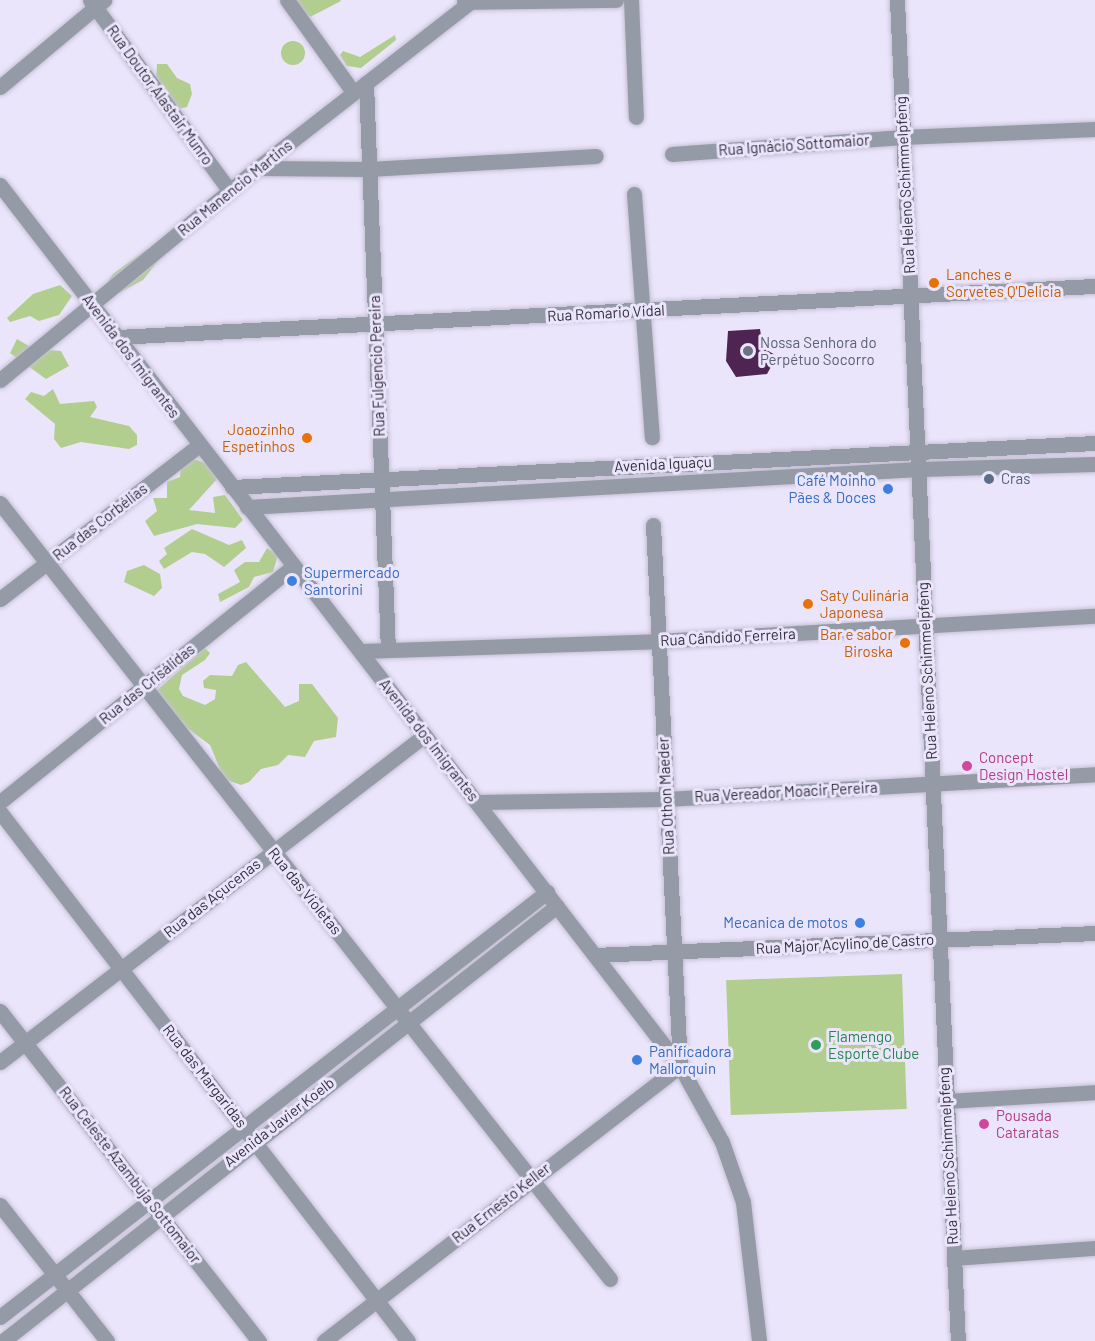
<!DOCTYPE html>
<meta charset="utf-8">
<style>
body{margin:0}
#map{position:relative;width:1095px;height:1341px;overflow:hidden;background:#ebe5fc;font-family:Barlow,sans-serif}
div>[style]{position:absolute}
.green>*{inset:0;background:#b2ce8e;transform-origin:0 0}
.round{border-radius:50%}
.building>*{inset:0;background:#4e2452}
.roads{filter:drop-shadow(0 0 2px #c6c0d5) drop-shadow(0 0 2px #c6c0d5)}
.minor>*{height:15px;margin:-7.5px;padding:0 7.5px;transform-origin:7.5px;border-radius:7.5px;background:#949ba6}
.dots>*{width:16px;height:16px;translate:-50% -50%;box-sizing:border-box;border:3px solid #ebe5fc;border-radius:50%}
span{translate:-50% -50%;white-space:nowrap;text-align:center;line-height:1.15;-webkit-text-stroke:6px #ebe5fc;paint-order:stroke}
.street-label{font-size:15px;color:#322e3a}
.food-label{font-size:15px;color:#c56008}
.left{translate:0 -50%;text-align:left}
.right{translate:-100% -50%;text-align:right}
.worship-label{font-size:15px;color:#5b616d}
.service-label{font-size:15px;color:#4e5e75}
.shop-label{font-size:15px;color:#366cbe}
.hotel-label{font-size:15px;color:#b23c85}
.leisure-label{font-size:15px;color:#27864d}
</style>
<div id="map">
<div class="green">
<i style="clip-path:polygon(297px 0,340px 0,341px 1px,310px 17px,297px 6px)"></i>
<i style="clip-path:polygon(395px 35px,396px 40px,361px 68px,347px 66px,340px 55px,343px 51px,360px 57px)"></i>
<i class="round" style="left:281px;top:41px;width:24px;height:24px"></i>
<i style="clip-path:polygon(157px 64px,167px 64px,177px 78px,190px 84px,192px 94px,187px 107px,178px 109px,156px 81px)"></i>
<i style="clip-path:polygon(147px 249px,165px 252px,143px 280px,108px 299px,108px 281px,113px 274px)"></i>
<i style="clip-path:polygon(60px 285px,72px 296px,59px 315px,39px 321px,30px 316px,10px 322px,7px 318px,33px 294px)"></i>
<i style="clip-path:polygon(17px 339px,34px 349px,61px 351px,69px 366px,46px 379px,10px 353px)"></i>
<i style="clip-path:polygon(53px 389px,60px 404px,94px 401px,97px 407px,90px 417px,129px 426px,137px 435px,137px 445px,129px 449px,81px 442px,61px 448px,54px 439px,55px 424px,25px 399px,31px 392px,44px 396px)"></i>
<i style="clip-path:polygon(191px 458px,208px 464px,217px 479px,189px 510px,215px 513px,213px 497px,225px 495px,243px 520px,235px 528px,197px 524px,154px 536px,145px 521px,157px 511px,153px 498px,167px 498px,167px 482px,180px 477px,181px 465px)"></i>
<i style="clip-path:polygon(192px 529px,229px 545px,242px 540px,246px 548px,224px 567px,205px 554px,192px 552px,164px 569px,159px 561px,167px 554px,164px 548px)"></i>
<i style="clip-path:polygon(267px 548px,278px 555px,273px 572px,254px 577px,249px 587px,220px 602px,218px 594px,240px 582px,234px 570px,245px 562px,259px 562px)"></i>
<i style="clip-path:polygon(144px 565px,160px 574px,162px 588px,154px 596px,124px 582px,127px 571px)"></i>
<i style="clip-path:polygon(205px 648px,210px 653px,205px 660px,182px 675px,179px 689px,183px 696px,205px 705px,215px 699px,216px 690px,204px 688px,203px 681px,210px 675px,232px 676px,238px 665px,246px 662px,285px 707px,299px 701px,299px 684px,312px 684px,338px 718px,336px 737px,314px 741px,305px 757px,288px 755px,278px 765px,261px 769px,249px 782px,241px 785px,224px 779px,210px 745px,179px 722px,156px 691px)"></i>
<i style="left:902px;top:974px;width:135px;height:176px;rotate:88deg"></i>
</div>
<div class="building">
<i style="clip-path:polygon(760px 329px,763px 348px,777px 356px,767px 374px,736px 377px,726px 361px,728px 331px)"></i>
</div>
<div class="roads">
<div class="minor">
<i style="left:90px;top:0;width:237px;rotate:53.8deg"></i>
<i style="left:287px;top:0;width:113px;rotate:54.3deg"></i>
<i style="left:631px;top:0;width:117px;rotate:87.6deg"></i>
<i style="left:897px;top:0;width:1342px;rotate:87.4deg"></i>
<i style="left:464px;top:2px;width:152px;rotate:-0.8deg"></i>
<i style="left:366px;top:83px;width:567px;rotate:87.78deg"></i>
<i style="left:0;top:87px;width:136px;rotate:-39.9deg"></i>
<i style="left:672px;top:154px;width:231px;rotate:-4.2deg"></i>
<i style="left:902px;top:137px;width:193px;rotate:-2.4deg"></i>
<i style="left:257px;top:168px;width:112px;rotate:0.5deg"></i>
<i style="left:369px;top:169px;width:227px;rotate:-3.3deg"></i>
<i style="left:0;top:185px;width:1113px;rotate:52.34deg"></i>
<i style="left:680px;top:1066px;width:87px;rotate:61.1deg"></i>
<i style="left:722px;top:1142px;width:64px;rotate:70.7deg"></i>
<i style="left:743px;top:1202px;width:140px;rotate:83.4deg"></i>
<i style="left:634px;top:194px;width:244px;rotate:85.8deg"></i>
<i style="left:117px;top:337px;width:979px;rotate:-2.99deg"></i>
<i style="left:0;top:380px;width:333px;rotate:-39.5deg"></i>
<i style="left:257px;top:168px;width:274px;rotate:-37.9deg"></i>
<i style="left:232px;top:487px;width:864px;rotate:-2.92deg"></i>
<i style="left:0;top:503px;width:987px;rotate:51.83deg"></i>
<i style="left:247px;top:507px;width:673px;rotate:-3.24deg"></i>
<i style="left:919px;top:469px;width:176px;rotate:-1.6deg"></i>
<i style="left:653px;top:525px;width:542px;rotate:87.14deg"></i>
<i style="left:0;top:599px;width:252px;rotate:-37.7deg"></i>
<i style="left:361px;top:651px;width:296px;rotate:-1.9deg"></i>
<i style="left:657px;top:641px;width:439px;rotate:-3.3deg"></i>
<i style="left:0;top:802px;width:377px;rotate:-38.8deg"></i>
<i style="left:477px;top:802px;width:189px;rotate:-0.9deg"></i>
<i style="left:666px;top:799px;width:430px;rotate:-3.3deg"></i>
<i style="left:0;top:812px;width:668px;rotate:52.36deg"></i>
<i style="left:595px;top:955px;width:500px;rotate:-2.52deg"></i>
<i style="left:0;top:1011px;width:420px;rotate:51.9deg"></i>
<i style="left:0;top:1062px;width:536px;rotate:-37.58deg"></i>
<i style="left:945px;top:1101px;width:150px;rotate:-3.4deg"></i>
<i style="left:0;top:1205px;width:173px;rotate:51.8deg"></i>
<i style="left:954px;top:1258px;width:141px;rotate:-4.1deg"></i>
<i style="left:0;top:1317px;width:693px;rotate:-37.85deg"></i>
<i style="left:3px;top:1341px;width:704px;rotate:-38.14deg"></i>
<i style="left:324px;top:1341px;width:450px;rotate:-37.7deg"></i>
</div>
</div>
<div class="dots">
<i style="left:934px;top:283px;background:#e8710a"></i>
<i style="left:748px;top:351px;background:#6b7280"></i>
<i style="left:307px;top:438px;background:#e8710a"></i>
<i style="left:989px;top:479px;background:#5c6f8a"></i>
<i style="left:888px;top:489px;background:#3f7fe0"></i>
<i style="left:292px;top:581px;background:#3f7fe0"></i>
<i style="left:808px;top:604px;background:#e8710a"></i>
<i style="left:905px;top:643px;background:#e8710a"></i>
<i style="left:967px;top:766px;background:#d1479c"></i>
<i style="left:860px;top:923px;background:#3f7fe0"></i>
<i style="left:816px;top:1045px;background:#2e9e5b"></i>
<i style="left:637px;top:1060px;background:#3f7fe0"></i>
<i style="left:984px;top:1124px;background:#d1479c"></i>
</div>
<div class="street-label">
<span style="left:160px;top:95px;rotate:54deg">Rua Doutor Alastair Munro</span>
<span style="left:794px;top:145px;rotate:-4deg">Rua Ignácio Sottomaior</span>
<span style="left:905px;top:185px;rotate:-93deg">Rua Heleno Schimmelpfeng</span>
<span style="left:235px;top:188px;rotate:-39deg">Rua Manencio Martins</span>
<span style="left:606px;top:313px;rotate:-3deg">Rua Romario Vidal</span>
<span style="left:131px;top:356px;rotate:53deg">Avenida dos Imigrantes</span>
<span style="left:377px;top:366px;rotate:-92deg">Rua Fulgencio Pereira</span>
<span style="left:663px;top:464px;rotate:-3deg">Avenida Iguaçu</span>
<span style="left:100px;top:522px;rotate:-38deg">Rua das Corbélias</span>
<span style="left:728px;top:637px;rotate:-3deg">Rua Cândido Ferreira</span>
<span style="left:927px;top:671px;rotate:-93deg">Rua Heleno Schimmelpfeng</span>
<span style="left:147px;top:684px;rotate:-39deg">Rua das Crisálidas</span>
<span style="left:429px;top:740px;rotate:52deg">Avenida dos Imigrantes</span>
<span style="left:786px;top:792px;rotate:-3deg">Rua Vereador Moacir Pereira</span>
<span style="left:666px;top:796px;rotate:-93deg">Rua Othon Maeder</span>
<span style="left:305px;top:891px;rotate:51deg">Rua das Violetas</span>
<span style="left:212px;top:898px;rotate:-38deg">Rua das Açucenas</span>
<span style="left:845px;top:944px;rotate:-3deg">Rua Major Acylino de Castro</span>
<span style="left:205px;top:1076px;rotate:52deg">Rua das Margaridas</span>
<span style="left:279px;top:1122px;rotate:-38deg">Avenida Javier Koelb</span>
<span style="left:948px;top:1156px;rotate:-93deg">Rua Heleno Schimmelpfeng</span>
<span style="left:130px;top:1175px;rotate:52deg">Rua Celeste Azambuja Sottomaior</span>
<span style="left:501px;top:1203px;rotate:-38deg">Rua Ernesto Keller</span>
</div>
<div class="food-label">
<span class="left" style="left:946px;top:283px">Lanches e<br>Sorvetes Q'Delicia</span>
<span class="right" style="left:295px;top:438px">Joaozinho<br>Espetinhos</span>
<span class="left" style="left:820px;top:604px">Saty Culinária<br>Japonesa</span>
<span class="right" style="left:893px;top:643px">Bar e sabor<br>Biroska</span>
</div>
<div class="worship-label">
<span class="left" style="left:760px;top:351px">Nossa Senhora do<br>Perpétuo Socorro</span>
</div>
<div class="service-label">
<span class="left" style="left:1001px;top:479px">Cras</span>
</div>
<div class="shop-label">
<span class="right" style="left:876px;top:489px">Café Moinho<br>Pães &amp; Doces</span>
<span class="left" style="left:304px;top:581px">Supermercado<br>Santorini</span>
<span class="right" style="left:848px;top:923px">Mecanica de motos</span>
<span class="left" style="left:649px;top:1060px">Panificadora<br>Mallorquin</span>
</div>
<div class="hotel-label">
<span class="left" style="left:979px;top:766px">Concept<br>Design Hostel</span>
<span class="left" style="left:996px;top:1124px">Pousada<br>Cataratas</span>
</div>
<div class="leisure-label">
<span class="left" style="left:828px;top:1045px">Flamengo<br>Esporte Clube</span>
</div>
</div>
